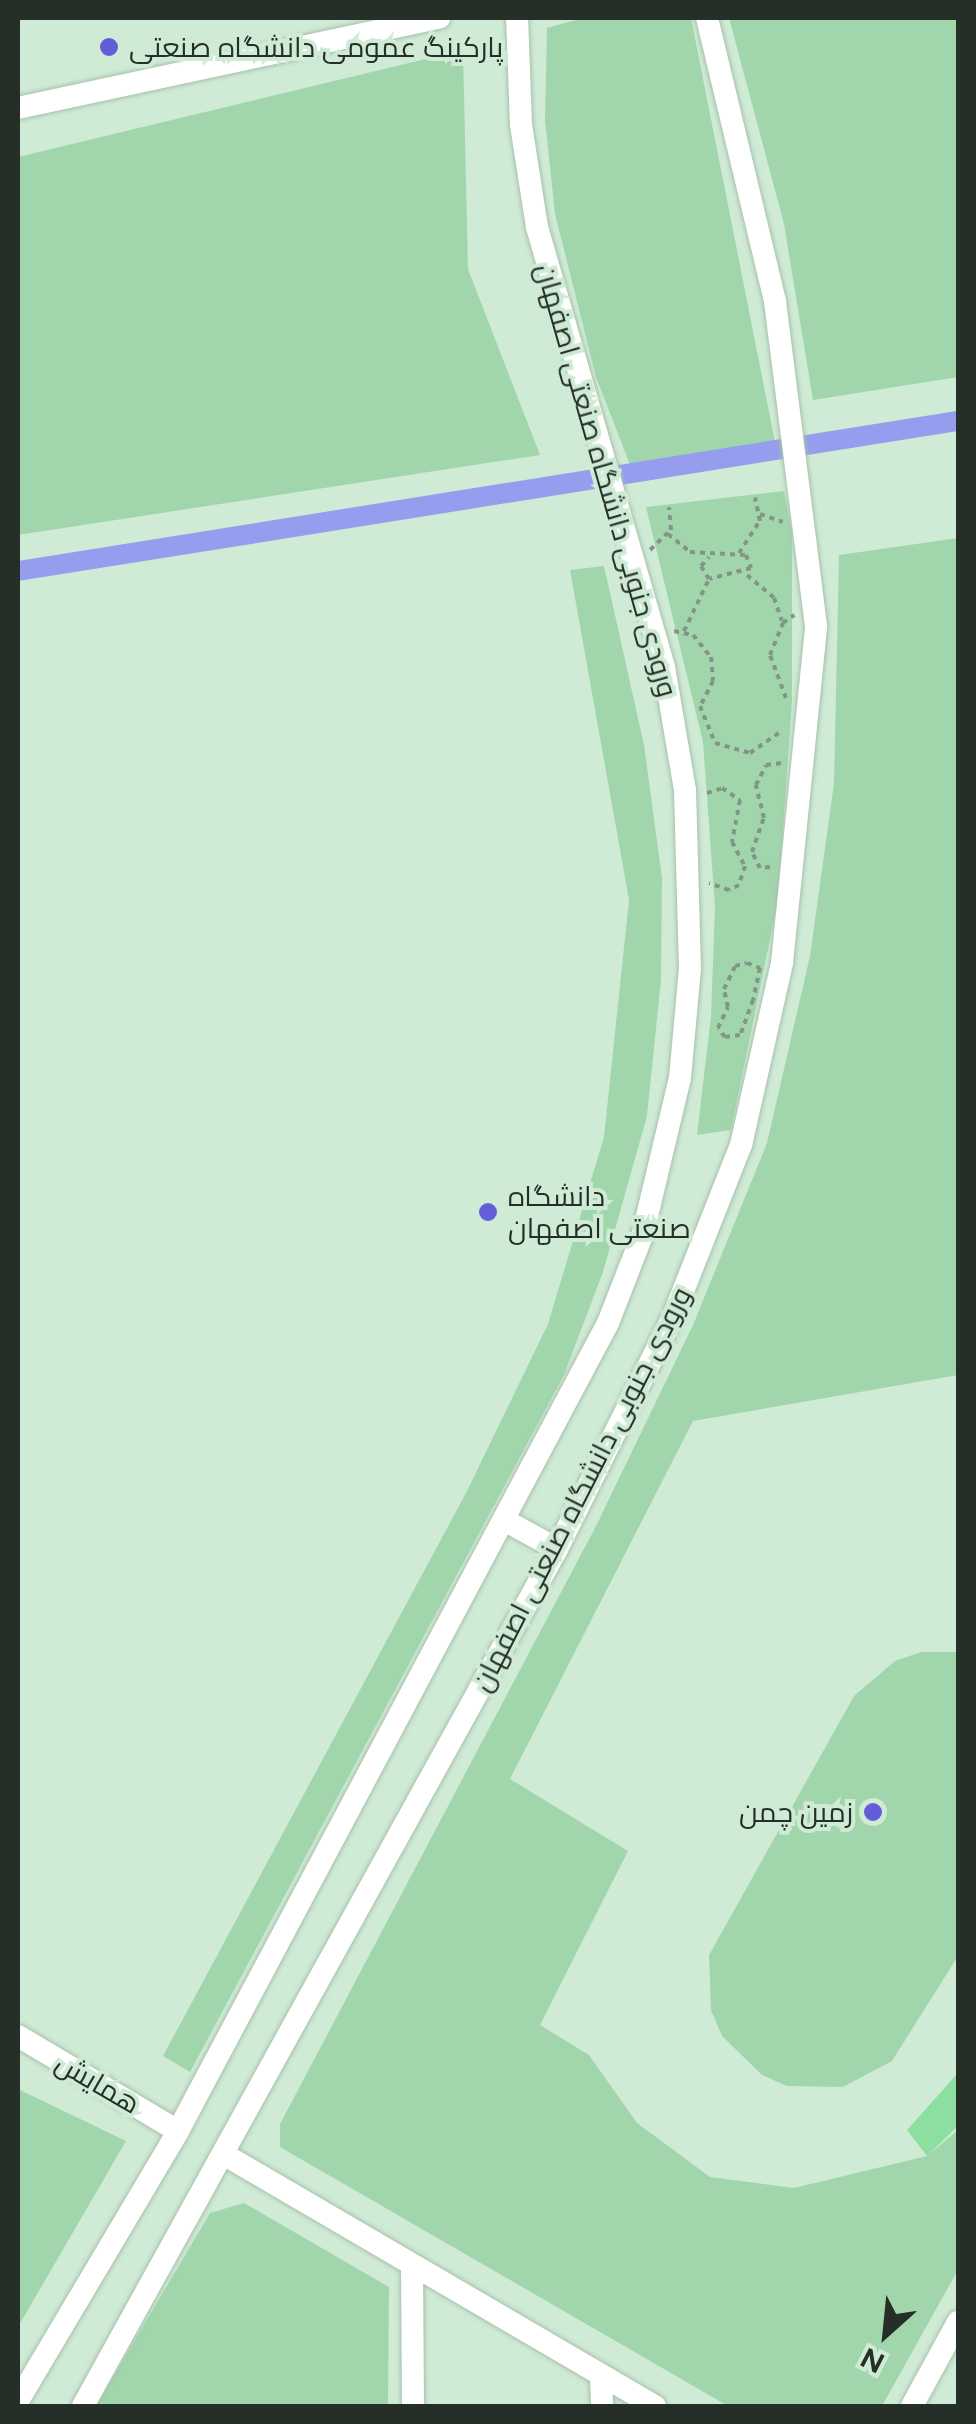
<!DOCTYPE html>
<meta charset="utf-8">
<style>
body{margin:0}
#map{position:relative;width:976px;height:2424px;overflow:hidden;background:#d0ebd5;font-family:Figtree,Cairo,sans-serif}
div>[style]{position:absolute}
.green>*{inset:0;background:#a1d6ad}
.canal>*{height:20px;margin:-10px;padding:0 10px;transform-origin:10px;border-radius:10px;background:#979dee}
.building>*{inset:0;background:#8ddfa1}
.path>*{height:4px;margin-top:-2px;transform-origin:0;background:repeating-linear-gradient(90deg,#829586 0 5px,transparent 0 10px)}
.roads{filter:drop-shadow(0 0 2px #a7c1ac) drop-shadow(0 0 2px #a7c1ac)}
.minor>*{height:22px;margin:-11px;padding:0 11px;transform-origin:11px;border-radius:11px;background:#fff}
.dots>*{width:28px;height:28px;translate:-50% -50%;box-sizing:border-box;border:5px solid #d0ebd5;border-radius:50%}
span{translate:-50% -50%;white-space:nowrap;text-align:center;line-height:1.15;-webkit-text-stroke:8px #d0ebd5;paint-order:stroke}
.poi-label{font-size:28px;color:#252f27}
.left{translate:0 -50%;text-align:left}
.right{translate:-100% -50%;text-align:right}
.street-label{font-size:28px;color:#252f27}
.frame{position:absolute;inset:0;border:20px solid #252f27;pointer-events:none}
.north{position:absolute;left:836px;top:2284px;width:100px;height:100px;-webkit-text-stroke:8px #d0ebd5;paint-order:stroke;rotate:207deg;font-size:28px;font-weight:700;line-height:40px;text-align:center;color:#252f27}
.north::after{content:'';display:block;margin:auto;width:35px;height:45px;background:#252f27;clip-path:polygon(50% 0,100% 100%,50% 72%,0 100%)}
</style>
<div id="map">
<div class="green">
<i style="clip-path:polygon(583px 18px,691px 18px,775px 442px,630px 465px,596px 377px,555px 214px,545px 120px,547px 28px)"></i>
<i style="clip-path:polygon(729px 18px,958px 18px,958px 377px,813px 400px,784px 224px)"></i>
<i style="clip-path:polygon(463px 50px,468px 269px,540px 455px,18px 535px,18px 157px)"></i>
<i style="clip-path:polygon(784px 491px,792px 531px,792px 701px,778px 900px,731px 1130px,697px 1135px,711px 1016px,715px 907px,703px 742px,646px 507px)"></i>
<i style="clip-path:polygon(958px 538px,958px 1375px,693px 1421px,510px 1779px,628px 1851px,540px 2025px,589px 2055px,637px 2123px,710px 2177px,794px 2188px,927px 2156px,958px 2130px,958px 2270px,882px 2406px,728px 2406px,280px 2147px,280px 2124px,596px 1526px,693px 1325px,767px 1143px,810px 956px,834px 783px,839px 555px)"></i>
<i style="clip-path:polygon(604px 566px,644px 745px,662px 878px,661px 980px,647px 1116px,603px 1272px,564px 1375px,190px 2072px,163px 2056px,466px 1493px,548px 1324px,604px 1137px,629px 900px,570px 570px)"></i>
<i style="clip-path:polygon(921px 1652px,958px 1652px,958px 1956px,892px 2061px,843px 2087px,787px 2086px,762px 2075px,722px 2036px,711px 2010px,709px 1955px,854px 1696px,895px 1661px)"></i>
<i style="clip-path:polygon(18px 2089px,126px 2141px,18px 2327px)"></i>
<i style="clip-path:polygon(244px 2203px,389px 2287px,388px 2406px,96px 2406px,210px 2213px)"></i>
</div>
<div class="canal">
<i style="left:18px;top:571px;width:952px;rotate:-9.07deg"></i>
</div>
<div class="building">
<i style="clip-path:polygon(958px 2073px,958px 2126px,927px 2156px,907px 2130px)"></i>
</div>
<div class="path">
<i style="left:760px;top:514px;width:24px;rotate:19deg"></i>
<i style="left:668px;top:534px;width:28px;rotate:39deg"></i>
<i style="left:690px;top:552px;width:56px;rotate:3.1deg"></i>
<i style="left:746px;top:555px;width:14px;rotate:69deg"></i>
<i style="left:751px;top:568px;width:43px;rotate:165.3deg"></i>
<i style="left:709px;top:579px;width:15px;rotate:-122deg"></i>
<i style="left:701px;top:566px;width:12px;rotate:-48deg"></i>
<i style="left:650px;top:550px;width:29px;rotate:-44deg"></i>
<i style="left:671px;top:530px;width:23px;rotate:-95deg"></i>
<i style="left:739px;top:553px;width:38px;rotate:-57deg"></i>
<i style="left:760px;top:521px;width:24px;rotate:-102deg"></i>
<i style="left:747px;top:575px;width:35px;rotate:40deg"></i>
<i style="left:774px;top:598px;width:24px;rotate:71deg"></i>
<i style="left:674px;top:631px;width:19px;rotate:12deg"></i>
<i style="left:693px;top:635px;width:28px;rotate:51deg"></i>
<i style="left:711px;top:657px;width:24px;rotate:85deg"></i>
<i style="left:713px;top:681px;width:28px;rotate:117deg"></i>
<i style="left:700px;top:706px;width:40px;rotate:68deg"></i>
<i style="left:715px;top:743px;width:36px;rotate:16deg"></i>
<i style="left:750px;top:753px;width:39px;rotate:-35deg"></i>
<i style="left:684px;top:631px;width:58px;rotate:-64.3deg"></i>
<i style="left:786px;top:698px;width:46px;rotate:-110.4deg"></i>
<i style="left:770px;top:655px;width:35px;rotate:-68deg"></i>
<i style="left:783px;top:623px;width:14px;rotate:-36deg"></i>
<i style="left:707px;top:793px;width:16px;rotate:-18deg"></i>
<i style="left:722px;top:788px;width:22px;rotate:34deg"></i>
<i style="left:740px;top:800px;width:43px;rotate:100.8deg"></i>
<i style="left:732px;top:842px;width:27px;rotate:62deg"></i>
<i style="left:745px;top:866px;width:20px;rotate:108deg"></i>
<i style="left:739px;top:885px;width:11px;rotate:153deg"></i>
<i style="left:729px;top:890px;width:21px;rotate:-161deg"></i>
<i style="left:770px;top:867px;width:10px;rotate:174deg"></i>
<i style="left:760px;top:868px;width:18px;rotate:-117deg"></i>
<i style="left:752px;top:852px;width:36px;rotate:-71deg"></i>
<i style="left:764px;top:818px;width:34px;rotate:-104deg"></i>
<i style="left:756px;top:785px;width:22px;rotate:-63deg"></i>
<i style="left:766px;top:765px;width:17px;rotate:-7deg"></i>
<i style="left:747px;top:963px;width:14px;rotate:21deg"></i>
<i style="left:760px;top:968px;width:33px;rotate:102deg"></i>
<i style="left:753px;top:1000px;width:37px;rotate:110deg"></i>
<i style="left:740px;top:1035px;width:15px;rotate:172deg"></i>
<i style="left:725px;top:1037px;width:11px;rotate:-128deg"></i>
<i style="left:718px;top:1028px;width:23px;rotate:-65deg"></i>
<i style="left:728px;top:1007px;width:18px;rotate:-103deg"></i>
<i style="left:724px;top:989px;width:25px;rotate:-64deg"></i>
<i style="left:735px;top:966px;width:12px;rotate:-14deg"></i>
</div>
<div class="roads">
<div class="minor">
<i style="left:18px;top:108px;width:431px;rotate:-12.1deg"></i>
<i style="left:506px;top:1521px;width:58px;rotate:28.8deg"></i>
<i style="left:18px;top:2036px;width:186px;rotate:30.7deg"></i>
<i style="left:225px;top:2155px;width:498px;rotate:30.3deg"></i>
<i style="left:412px;top:2265px;width:141px;rotate:89.6deg"></i>
<i style="left:601px;top:2375px;width:31px;rotate:88deg"></i>
<i style="left:18px;top:2401px;width:314px;rotate:-59.3deg"></i>
<i style="left:178px;top:2131px;width:915px;rotate:-61.98deg"></i>
<i style="left:608px;top:1323px;width:97px;rotate:-68.7deg"></i>
<i style="left:643px;top:1233px;width:159px;rotate:-76.6deg"></i>
<i style="left:680px;top:1078px;width:109px;rotate:-84.8deg"></i>
<i style="left:690px;top:969px;width:179px;rotate:-91.6deg"></i>
<i style="left:685px;top:790px;width:125px;rotate:-99.7deg"></i>
<i style="left:664px;top:667px;width:458px;rotate:-106.1deg"></i>
<i style="left:537px;top:227px;width:103px;rotate:-98.9deg"></i>
<i style="left:521px;top:125px;width:107px;rotate:-92.1deg"></i>
<i style="left:83px;top:2406px;width:979px;rotate:-61.05deg"></i>
<i style="left:557px;top:1549px;width:263px;rotate:-63.5deg"></i>
<i style="left:674px;top:1314px;width:182px;rotate:-68.4deg"></i>
<i style="left:741px;top:1145px;width:187px;rotate:-77.3deg"></i>
<i style="left:782px;top:963px;width:339px;rotate:-84.2deg"></i>
<i style="left:816px;top:626px;width:328px;rotate:-97.2deg"></i>
<i style="left:775px;top:301px;width:291px;rotate:-103.5deg"></i>
<i style="left:912px;top:2406px;width:96px;rotate:-61.3deg"></i>
</div>
</div>
<div class="dots">
<i style="left:109px;top:47px;background:#615ed7"></i>
<i style="left:488px;top:1212px;background:#615ed7"></i>
<i style="left:873px;top:1812px;background:#615ed7"></i>
</div>
<div class="poi-label">
<span class="left" style="left:129px;top:47px">پارکینگ عمومی دانشگاه صنعتی</span>
<span class="left" style="left:508px;top:1212px">دانشگاه<br>صنعتی اصفهان</span>
<span class="right" style="left:853px;top:1812px">زمین چمن</span>
</div>
<div class="street-label">
<span style="left:607px;top:480px;rotate:74deg">ورودی جنوبی دانشگاه صنعتی اصفهان</span>
<span style="left:581px;top:1489px;rotate:-63deg">ورودی جنوبی دانشگاه صنعتی اصفهان</span>
<span style="left:98px;top:2083px;rotate:30deg">همایش</span>
</div>
<div class="frame"></div>
<div class="north">N</div>
</div>
